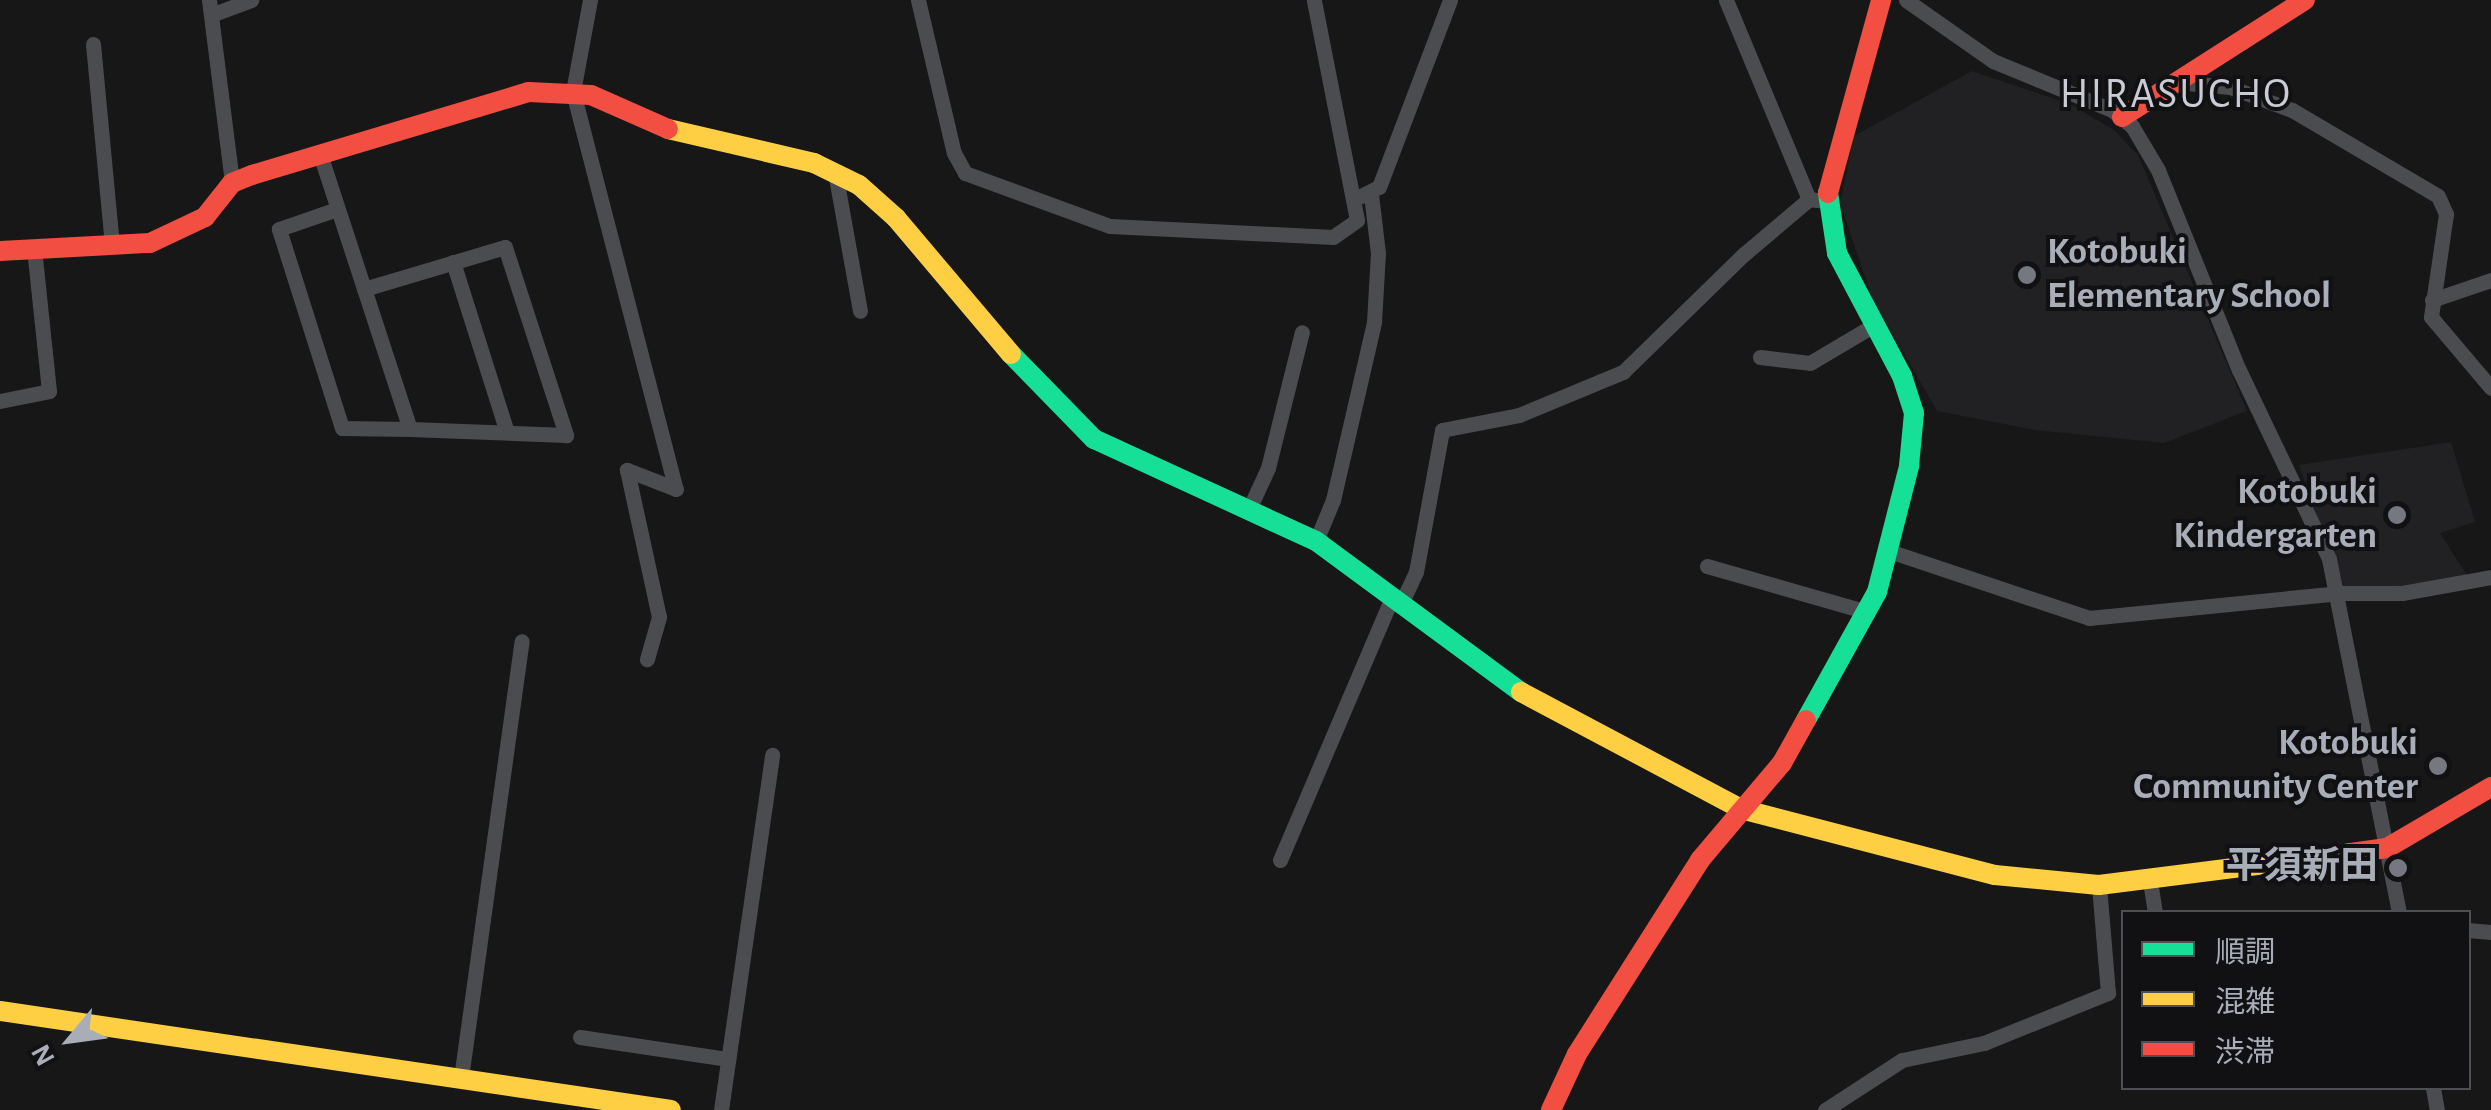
<!DOCTYPE html>
<meta charset="utf-8">
<style>
body{margin:0}
#map{position:relative;width:2491px;height:1110px;overflow:hidden;background:#171717;font-family:"Alegreya Sans","Noto Sans JP",sans-serif}
div>[style]{position:absolute}
.built>*{inset:0;background:#212123}
.street>*{height:15px;margin:-7.5px;padding:0 7.5px;transform-origin:7.5px;border-radius:7.5px;background:#4b4c50}
.fast>*{height:20px;margin:-10px;padding:0 10px;transform-origin:10px;border-radius:10px;background:#16e098}
.slow>*{height:20px;margin:-10px;padding:0 10px;transform-origin:10px;border-radius:10px;background:#ffcf43}
.jam>*{height:20px;margin:-10px;padding:0 10px;transform-origin:10px;border-radius:10px;background:#f24e42}
.dots>*{width:28px;height:28px;translate:-50% -50%;box-sizing:border-box;border:5px solid #111113;border-radius:50%}
span{translate:-50% -50%;white-space:nowrap;text-align:center;line-height:1.15;-webkit-text-stroke:8px #111113;paint-order:stroke}
.poi-label{font-size:38px;color:#a8adb8;font-weight:700}
.left{translate:0 -50%;text-align:left}
.right{translate:-100% -50%;text-align:right}
.quarter-label{font-size:42px;color:#c9ccd4;letter-spacing:2.5px}
.legend{position:absolute;left:2121px;top:910px;width:350px;height:180px;box-sizing:border-box;background:#111113;border:2px solid #4d4f55;margin:0;padding:12px 18px;list-style:none;font-size:30px;color:#a8adb8}
.legend li{display:flex;align-items:center;gap:20px;height:50px}
.legend b{width:50px;border:2px solid #4d4f55}
.north{position:absolute;left:20px;top:990px;width:100px;height:100px;-webkit-text-stroke:8px #111113;paint-order:stroke;rotate:241deg;font-size:28px;font-weight:700;line-height:40px;text-align:center;color:#a8adb8}
.north::after{content:'';display:block;margin:auto;width:35px;height:45px;background:#a8adb8;clip-path:polygon(50% 0,100% 100%,50% 72%,0 100%)}
</style>
<div id="map">
<div class="built">
<i style="clip-path:polygon(1972px 71px,2070px 104px,2114px 130px,2138px 155px,2247px 411px,2164px 443px,2035px 430px,1937px 411px,1873px 300px,1840px 203px,1854px 136px)"></i>
<i style="clip-path:polygon(2451px 442px,2475px 522px,2440px 533px,2468px 577px,2431px 586px,2342px 586px,2299px 465px)"></i>
</div>
<div class="street">
<i style="left:209px;top:0;width:184px;rotate:82.8deg"></i>
<i style="left:590px;top:0;width:94px;rotate:100.5deg"></i>
<i style="left:573px;top:92px;width:410px;rotate:75.5deg"></i>
<i style="left:676px;top:489px;width:53px;rotate:-158.8deg"></i>
<i style="left:627px;top:470px;width:150px;rotate:77.7deg"></i>
<i style="left:659px;top:617px;width:44px;rotate:105.9deg"></i>
<i style="left:918px;top:0;width:157px;rotate:76.8deg"></i>
<i style="left:954px;top:153px;width:23px;rotate:61deg"></i>
<i style="left:965px;top:173px;width:154px;rotate:20.1deg"></i>
<i style="left:1110px;top:226px;width:223px;rotate:2.8deg"></i>
<i style="left:1333px;top:237px;width:29px;rotate:-35deg"></i>
<i style="left:1357px;top:220px;width:224px;rotate:-101.1deg"></i>
<i style="left:1726px;top:0;width:216px;rotate:67.4deg"></i>
<i style="left:1906px;top:0;width:106px;rotate:35deg"></i>
<i style="left:1993px;top:61px;width:129px;rotate:22.4deg"></i>
<i style="left:2112px;top:110px;width:26px;rotate:39deg"></i>
<i style="left:2132px;top:126px;width:51px;rotate:59.4deg"></i>
<i style="left:2158px;top:170px;width:216px;rotate:68deg"></i>
<i style="left:2239px;top:370px;width:209px;rotate:64.5deg"></i>
<i style="left:2329px;top:559px;width:360px;rotate:78.8deg"></i>
<i style="left:211px;top:15px;width:43px;rotate:-20.6deg"></i>
<i style="left:93px;top:44px;width:202px;rotate:84.6deg"></i>
<i style="left:2177px;top:82px;width:53px;rotate:5.4deg"></i>
<i style="left:2230px;top:87px;width:66px;rotate:20.4deg"></i>
<i style="left:2292px;top:110px;width:169px;rotate:30.5deg"></i>
<i style="left:2438px;top:196px;width:20px;rotate:66deg"></i>
<i style="left:2446px;top:214px;width:104px;rotate:98.3deg"></i>
<i style="left:2431px;top:317px;width:93px;rotate:49.8deg"></i>
<i style="left:320px;top:154px;width:289px;rotate:71.9deg"></i>
<i style="left:410px;top:429px;width:68px;rotate:-179.2deg"></i>
<i style="left:342px;top:428px;width:209px;rotate:-107.6deg"></i>
<i style="left:279px;top:229px;width:61px;rotate:-19deg"></i>
<i style="left:835px;top:172px;width:141px;rotate:79.8deg"></i>
<i style="left:1361px;top:196px;width:20px;rotate:-27deg"></i>
<i style="left:1379px;top:187px;width:200px;rotate:-69.2deg"></i>
<i style="left:453px;top:262px;width:178px;rotate:72.4deg"></i>
<i style="left:364px;top:289px;width:147px;rotate:-16.6deg"></i>
<i style="left:505px;top:247px;width:198px;rotate:72deg"></i>
<i style="left:566px;top:435px;width:156px;rotate:-177.8deg"></i>
<i style="left:2432px;top:300px;width:62px;rotate:-18.7deg"></i>
<i style="left:1760px;top:357px;width:50px;rotate:6.8deg"></i>
<i style="left:1810px;top:363px;width:74px;rotate:-30.7deg"></i>
<i style="left:0;top:401px;width:50px;rotate:-11.5deg"></i>
<i style="left:49px;top:391px;width:143px;rotate:-96deg"></i>
<i style="left:1250px;top:507px;width:43px;rotate:-65.2deg"></i>
<i style="left:1268px;top:468px;width:140px;rotate:-76deg"></i>
<i style="left:1316px;top:541px;width:44px;rotate:-67.5deg"></i>
<i style="left:1333px;top:500px;width:183px;rotate:-77deg"></i>
<i style="left:1374px;top:322px;width:69px;rotate:-86.7deg"></i>
<i style="left:1378px;top:253px;width:59px;rotate:-96.8deg"></i>
<i style="left:1889px;top:551px;width:211px;rotate:18.5deg"></i>
<i style="left:2089px;top:618px;width:250px;rotate:-5.7deg"></i>
<i style="left:2338px;top:593px;width:64px"></i>
<i style="left:2402px;top:593px;width:90px;rotate:-10.2deg"></i>
<i style="left:1707px;top:566px;width:166px;rotate:16deg"></i>
<i style="left:1400px;top:606px;width:38px;rotate:-65deg"></i>
<i style="left:1416px;top:572px;width:144px;rotate:-79.6deg"></i>
<i style="left:1442px;top:430px;width:78px;rotate:-11deg"></i>
<i style="left:1519px;top:415px;width:113px;rotate:-22.5deg"></i>
<i style="left:1623px;top:372px;width:168px;rotate:-44.3deg"></i>
<i style="left:1743px;top:255px;width:87px;rotate:-40.3deg"></i>
<i style="left:1809px;top:199px;width:17px;rotate:7deg"></i>
<i style="left:1280px;top:860px;width:285px;rotate:-66.9deg"></i>
<i style="left:2150px;top:881px;width:31px;rotate:81deg"></i>
<i style="left:2468px;top:930px;width:23px;rotate:5deg"></i>
<i style="left:580px;top:1037px;width:150px;rotate:8.5deg"></i>
<i style="left:461px;top:1078px;width:441px;rotate:-82.1deg"></i>
<i style="left:2433px;top:1088px;width:22px;rotate:80deg"></i>
<i style="left:721px;top:1110px;width:359px;rotate:-81.8deg"></i>
<i style="left:1825px;top:1110px;width:92px;rotate:-33deg"></i>
<i style="left:1902px;top:1060px;width:84px;rotate:-11.7deg"></i>
<i style="left:1984px;top:1043px;width:134px;rotate:-22deg"></i>
<i style="left:2108px;top:993px;width:108px;rotate:-94.8deg"></i>
</div>
<div class="fast">
<i style="left:1011px;top:354px;width:119px;rotate:45.7deg"></i>
<i style="left:1094px;top:439px;width:244px;rotate:24.7deg"></i>
<i style="left:1316px;top:541px;width:255px;rotate:36.4deg"></i>
<i style="left:1806px;top:720px;width:146px;rotate:-61deg"></i>
<i style="left:1877px;top:592px;width:130px;rotate:-75.7deg"></i>
<i style="left:1909px;top:466px;width:53px;rotate:-84.6deg"></i>
<i style="left:1914px;top:413px;width:39px;rotate:-108deg"></i>
<i style="left:1902px;top:376px;width:139px;rotate:-117.9deg"></i>
<i style="left:1837px;top:253px;width:61px;rotate:-98.5deg"></i>
</div>
<div class="slow">
<i style="left:668px;top:129px;width:150px;rotate:13.1deg"></i>
<i style="left:814px;top:163px;width:50px;rotate:26.1deg"></i>
<i style="left:859px;top:185px;width:50px;rotate:41.7deg"></i>
<i style="left:896px;top:218px;width:178px;rotate:49.8deg"></i>
<i style="left:1521px;top:692px;width:249px;rotate:28deg"></i>
<i style="left:1741px;top:809px;width:262px;rotate:14.6deg"></i>
<i style="left:1995px;top:875px;width:104px;rotate:5.5deg"></i>
<i style="left:2099px;top:885px;width:254px;rotate:-7.2deg"></i>
<i style="left:0;top:1011px;width:678px;rotate:8.39deg"></i>
</div>
<div class="jam">
<i style="left:2122px;top:117px;width:217px;rotate:-32.6deg"></i>
<i style="left:1828px;top:193px;width:200px;rotate:-74.6deg"></i>
<i style="left:0;top:251px;width:150px;rotate:-3.1deg"></i>
<i style="left:150px;top:243px;width:61px;rotate:-25.3deg"></i>
<i style="left:205px;top:217px;width:43px;rotate:-51.5deg"></i>
<i style="left:232px;top:183px;width:22px;rotate:-22deg"></i>
<i style="left:252px;top:175px;width:289px;rotate:-16.7deg"></i>
<i style="left:529px;top:92px;width:62px;rotate:2.8deg"></i>
<i style="left:591px;top:95px;width:84px;rotate:23.8deg"></i>
<i style="left:2351px;top:853px;width:36px;rotate:-8deg"></i>
<i style="left:2387px;top:848px;width:121px;rotate:-30.4deg"></i>
<i style="left:1551px;top:1110px;width:62px;rotate:-65.1deg"></i>
<i style="left:1577px;top:1054px;width:230px;rotate:-57.6deg"></i>
<i style="left:1700px;top:860px;width:127px;rotate:-49.8deg"></i>
<i style="left:1782px;top:763px;width:49px;rotate:-60.8deg"></i>
</div>
<div class="dots">
<i style="left:2027px;top:275px;background:#757880"></i>
<i style="left:2397px;top:515px;background:#757880"></i>
<i style="left:2438px;top:766px;background:#757880"></i>
<i style="left:2398px;top:868px;background:#757880"></i>
</div>
<div class="poi-label">
<span class="left" style="left:2047px;top:275px">Kotobuki<br>Elementary School</span>
<span class="right" style="left:2377px;top:515px">Kotobuki<br>Kindergarten</span>
<span class="right" style="left:2418px;top:766px">Kotobuki<br>Community Center</span>
<span class="right" style="left:2378px;top:868px">平須新田</span>
</div>
<div class="quarter-label">
<span style="left:2176px;top:94px">HIRASUCHO</span>
</div>
<ul class="legend">
<li><b style="height:12px;background:#16e098"></b>順調</li>
<li><b style="height:12px;background:#ffcf43"></b>混雑</li>
<li><b style="height:12px;background:#f24e42"></b>渋滞</li>
</ul>
<div class="north">N</div>
</div>
